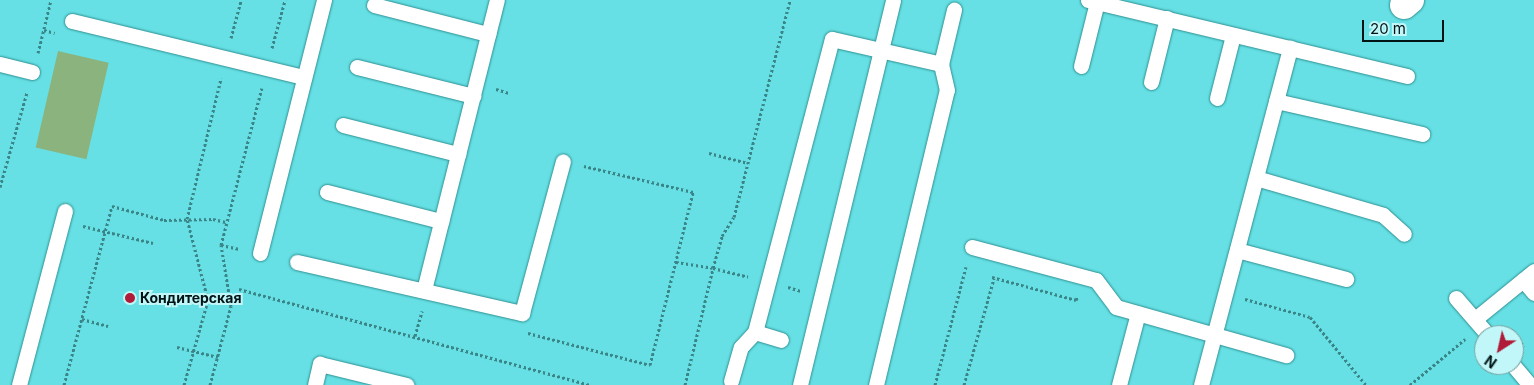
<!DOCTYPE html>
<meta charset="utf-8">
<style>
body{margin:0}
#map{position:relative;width:1534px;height:385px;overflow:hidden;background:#66e0e4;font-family:Inter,sans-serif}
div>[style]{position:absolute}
.green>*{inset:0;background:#8bb37e;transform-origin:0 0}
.path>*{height:3px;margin-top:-1.5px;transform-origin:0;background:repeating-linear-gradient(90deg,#398588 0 2.5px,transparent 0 5px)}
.roads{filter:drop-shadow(0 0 1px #309093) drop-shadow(0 0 1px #309093)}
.service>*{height:15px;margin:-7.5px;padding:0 7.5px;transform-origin:7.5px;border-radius:7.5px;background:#fff}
.minor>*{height:28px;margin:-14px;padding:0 14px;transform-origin:14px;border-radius:14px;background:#fff}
.dots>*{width:14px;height:14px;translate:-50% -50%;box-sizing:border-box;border:2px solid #c1f7f8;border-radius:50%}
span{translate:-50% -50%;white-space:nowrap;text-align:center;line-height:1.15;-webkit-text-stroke:4px #c1f7f8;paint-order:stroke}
.poi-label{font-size:14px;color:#001415;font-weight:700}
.left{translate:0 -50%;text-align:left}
.north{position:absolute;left:1474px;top:325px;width:50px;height:50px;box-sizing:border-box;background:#c1f7f8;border:1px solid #749c9d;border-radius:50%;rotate:215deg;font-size:14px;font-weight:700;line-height:20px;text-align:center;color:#001415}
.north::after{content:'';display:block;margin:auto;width:18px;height:22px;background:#af1b38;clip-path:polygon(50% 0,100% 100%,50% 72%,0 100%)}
.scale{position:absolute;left:1362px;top:20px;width:82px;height:22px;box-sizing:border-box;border:2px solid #001415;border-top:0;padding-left:6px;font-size:15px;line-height:18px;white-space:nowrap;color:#001415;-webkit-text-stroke:4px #c1f7f8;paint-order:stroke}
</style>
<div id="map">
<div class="green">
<i style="left:58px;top:51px;width:52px;height:99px;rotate:13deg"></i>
</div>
<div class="path">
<i style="left:44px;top:30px;width:11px;rotate:15deg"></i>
<i style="left:231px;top:38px;width:39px;rotate:-75deg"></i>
<i style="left:272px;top:48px;width:50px;rotate:-74.8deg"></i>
<i style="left:38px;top:53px;width:55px;rotate:-76.2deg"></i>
<i style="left:496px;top:89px;width:14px;rotate:17deg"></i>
<i style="left:709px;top:153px;width:40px;rotate:14.4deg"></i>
<i style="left:0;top:187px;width:99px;rotate:-74.1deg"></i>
<i style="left:83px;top:226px;width:72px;rotate:13.7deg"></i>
<i style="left:221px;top:245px;width:19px;rotate:12deg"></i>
<i style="left:676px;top:262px;width:37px;rotate:9deg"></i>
<i style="left:713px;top:268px;width:36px;rotate:14deg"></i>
<i style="left:992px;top:277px;width:87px;rotate:15.3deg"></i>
<i style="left:1076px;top:300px;width:4px;rotate:-63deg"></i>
<i style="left:788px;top:287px;width:14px;rotate:17deg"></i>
<i style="left:239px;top:289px;width:363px;rotate:15.3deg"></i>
<i style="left:1245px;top:299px;width:67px;rotate:15.5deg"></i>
<i style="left:1310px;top:317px;width:88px;rotate:50.5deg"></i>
<i style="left:82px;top:319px;width:27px;rotate:15deg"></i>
<i style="left:1509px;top:330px;width:7px;rotate:45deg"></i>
<i style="left:528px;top:333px;width:126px;rotate:14.7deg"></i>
<i style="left:650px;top:365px;width:178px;rotate:-76deg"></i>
<i style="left:693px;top:192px;width:112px;rotate:-166.6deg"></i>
<i style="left:1514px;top:335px;width:15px;rotate:48deg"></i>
<i style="left:415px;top:336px;width:26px;rotate:-74deg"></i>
<i style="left:177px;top:347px;width:42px;rotate:13.7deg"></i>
<i style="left:64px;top:385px;width:185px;rotate:-75deg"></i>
<i style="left:112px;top:206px;width:54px;rotate:15.1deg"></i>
<i style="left:164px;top:220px;width:49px;rotate:-1.2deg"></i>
<i style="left:213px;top:219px;width:13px;rotate:13deg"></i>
<i style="left:184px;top:385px;width:88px;rotate:-74.2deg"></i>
<i style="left:208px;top:300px;width:84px;rotate:-104.5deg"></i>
<i style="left:187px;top:219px;width:145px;rotate:-76.4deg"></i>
<i style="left:210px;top:385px;width:82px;rotate:-75.1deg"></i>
<i style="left:231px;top:306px;width:62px;rotate:-99.3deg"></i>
<i style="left:221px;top:245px;width:162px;rotate:-75.4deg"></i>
<i style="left:685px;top:385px;width:120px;rotate:-76.5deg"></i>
<i style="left:713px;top:268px;width:33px;rotate:-74deg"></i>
<i style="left:722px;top:236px;width:22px;rotate:-58deg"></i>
<i style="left:734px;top:217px;width:224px;rotate:-75.5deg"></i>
<i style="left:935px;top:385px;width:122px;rotate:-75.3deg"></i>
<i style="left:964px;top:385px;width:111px;rotate:-74.3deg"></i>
<i style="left:1410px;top:385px;width:72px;rotate:-39.9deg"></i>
</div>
<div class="roads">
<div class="service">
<i style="left:1088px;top:0;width:328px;rotate:13.4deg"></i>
<i style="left:374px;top:5px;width:118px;rotate:14.3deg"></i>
<i style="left:72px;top:21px;width:239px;rotate:13.6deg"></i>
<i style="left:0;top:64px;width:33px;rotate:14deg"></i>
<i style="left:1081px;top:66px;width:66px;rotate:-76deg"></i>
<i style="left:357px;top:67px;width:120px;rotate:14deg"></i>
<i style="left:1151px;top:82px;width:66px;rotate:-76deg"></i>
<i style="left:1217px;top:98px;width:65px;rotate:-75.7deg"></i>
<i style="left:1276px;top:101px;width:150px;rotate:12.7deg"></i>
<i style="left:343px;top:125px;width:119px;rotate:14.2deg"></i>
<i style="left:1256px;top:178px;width:132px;rotate:16.2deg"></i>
<i style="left:1383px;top:215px;width:28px;rotate:42deg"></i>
<i style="left:327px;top:192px;width:118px;rotate:14.3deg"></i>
<i style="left:972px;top:247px;width:128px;rotate:14.9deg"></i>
<i style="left:1096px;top:280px;width:34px;rotate:53deg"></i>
<i style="left:1116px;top:307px;width:177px;rotate:15.8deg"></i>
<i style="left:1237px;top:250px;width:113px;rotate:14.9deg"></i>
<i style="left:260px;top:253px;width:261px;rotate:-75.8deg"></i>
<i style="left:297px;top:262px;width:231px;rotate:12.8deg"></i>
<i style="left:522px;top:313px;width:157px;rotate:-74.9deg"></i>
<i style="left:1523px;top:280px;width:17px;rotate:50deg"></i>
<i style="left:424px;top:290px;width:299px;rotate:-75.9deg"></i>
<i style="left:1456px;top:298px;width:49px;rotate:49.1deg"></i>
<i style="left:1475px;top:319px;width:76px;rotate:-39.1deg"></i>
<i style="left:755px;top:332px;width:27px;rotate:17deg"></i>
<i style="left:1513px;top:365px;width:26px;rotate:50deg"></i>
<i style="left:731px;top:381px;width:35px;rotate:-74deg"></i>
<i style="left:741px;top:347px;width:21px;rotate:-47deg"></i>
<i style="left:755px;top:332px;width:303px;rotate:-75.3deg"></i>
<i style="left:832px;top:39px;width:112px;rotate:12.9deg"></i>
<i style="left:19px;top:385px;width:180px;rotate:-75.2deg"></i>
<i style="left:315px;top:385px;width:22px;rotate:-77deg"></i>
<i style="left:320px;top:364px;width:89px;rotate:13.7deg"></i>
<i style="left:800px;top:385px;width:396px;rotate:-76.4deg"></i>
<i style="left:876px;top:385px;width:303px;rotate:-76.5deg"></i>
<i style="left:947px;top:90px;width:27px;rotate:-103deg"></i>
<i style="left:941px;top:64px;width:56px;rotate:-76.5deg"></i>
<i style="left:1119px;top:385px;width:74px;rotate:-75.2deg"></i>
<i style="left:1201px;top:385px;width:349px;rotate:-75.2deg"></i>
</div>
<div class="minor">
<i style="left:1404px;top:5px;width:8px;rotate:-40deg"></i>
</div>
</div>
<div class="dots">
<i style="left:130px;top:298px;background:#af1b38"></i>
</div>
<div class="poi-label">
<span class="left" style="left:140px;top:298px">Кондитерская</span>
</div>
<div class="north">N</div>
<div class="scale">20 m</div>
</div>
